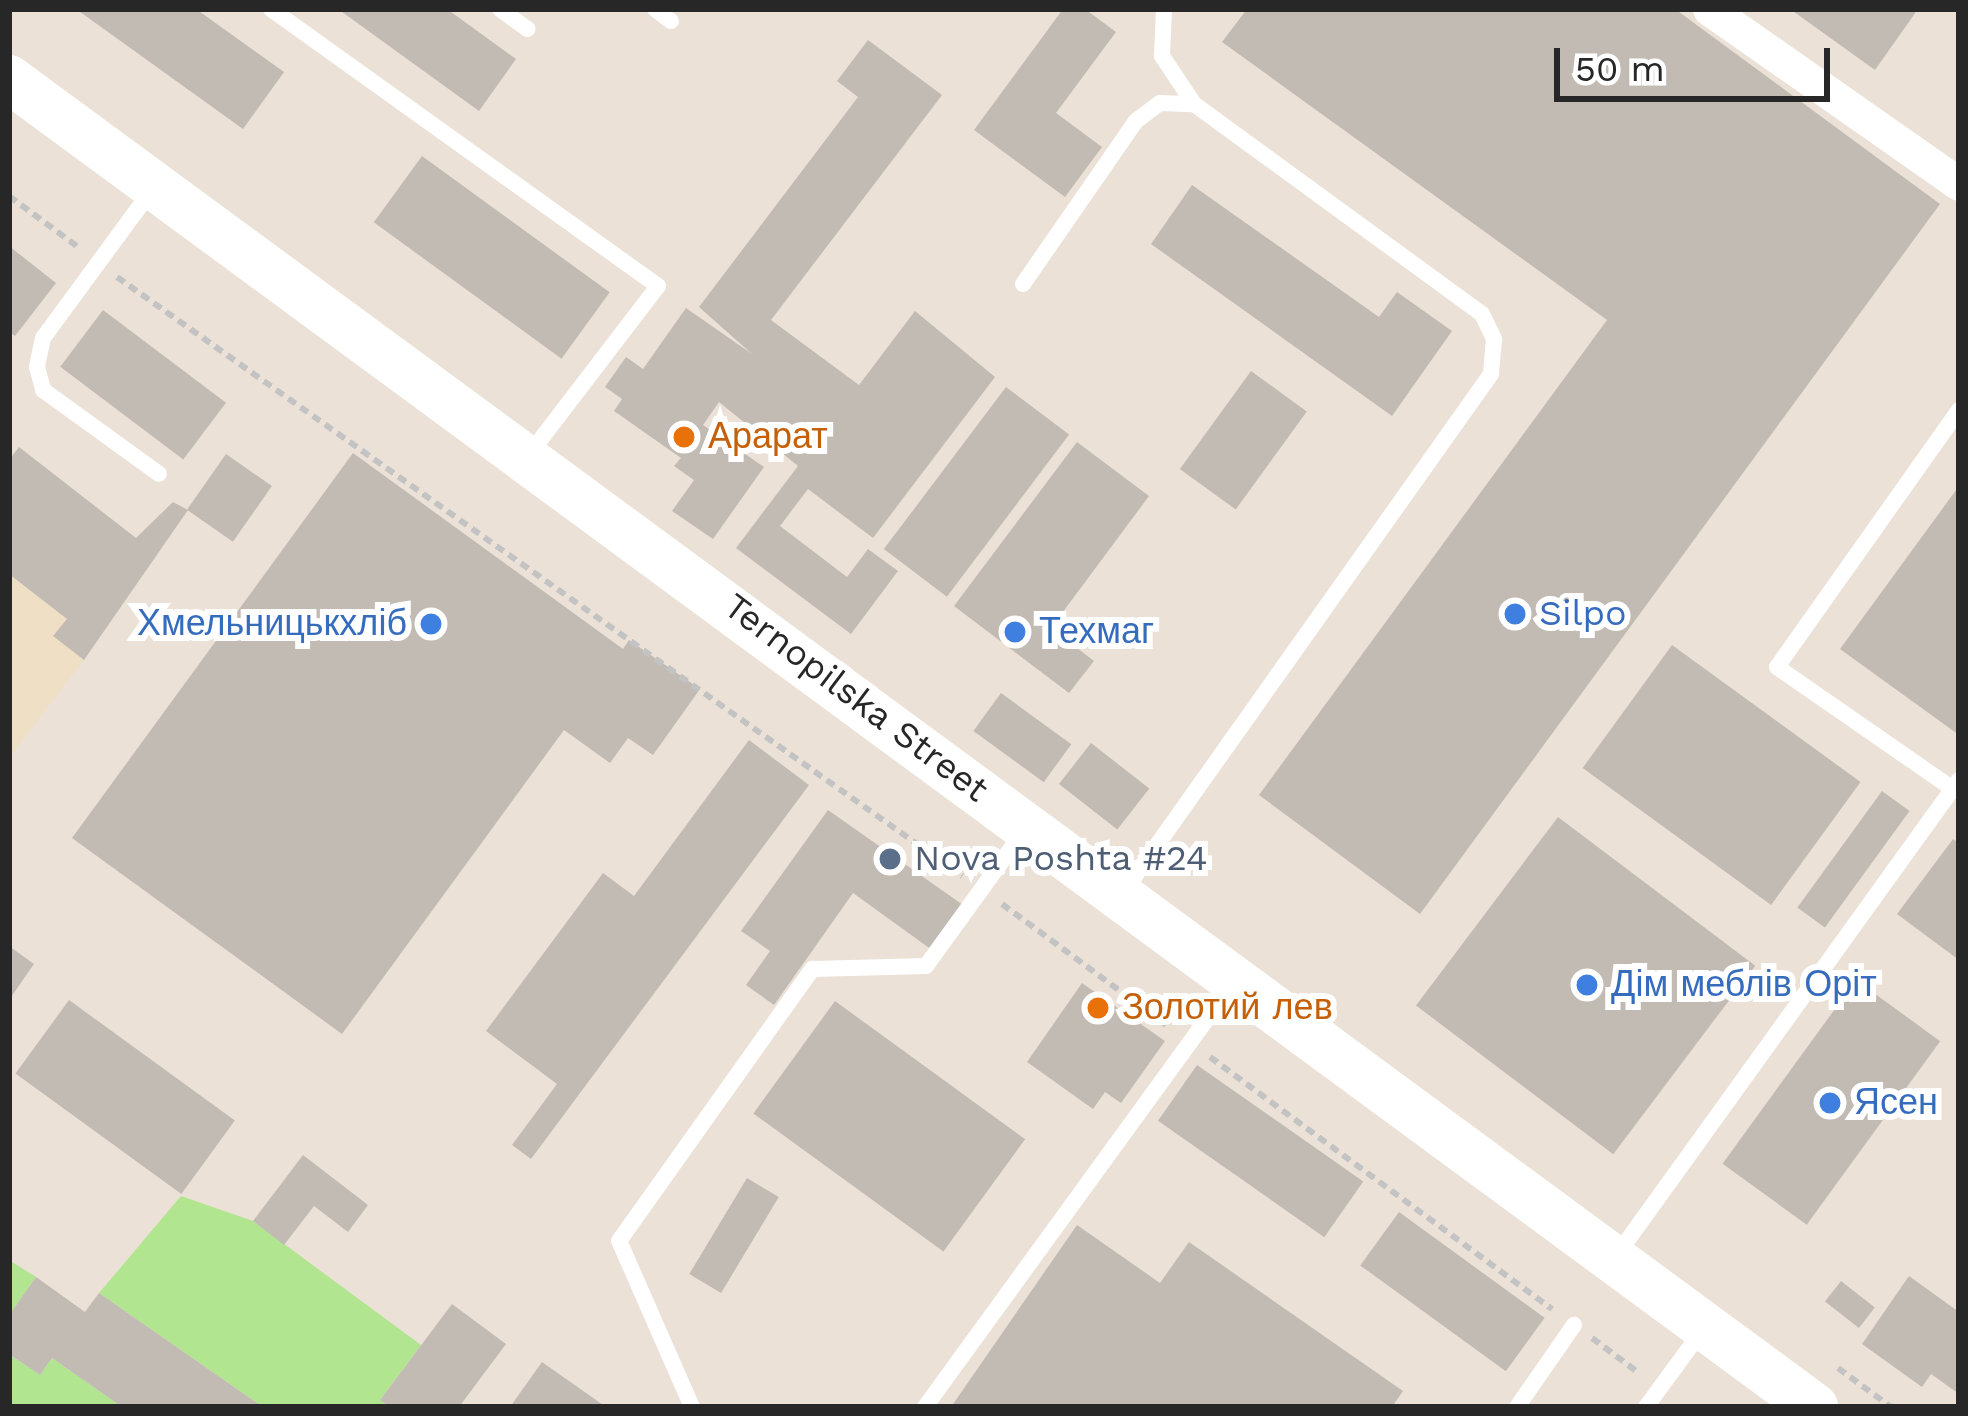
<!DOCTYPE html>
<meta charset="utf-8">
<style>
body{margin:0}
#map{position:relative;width:1968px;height:1416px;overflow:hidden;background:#ebe1d7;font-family:"Work Sans",sans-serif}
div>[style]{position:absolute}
.education>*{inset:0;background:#eedfc5}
.green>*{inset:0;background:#b1e590}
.building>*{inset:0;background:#c2bbb4;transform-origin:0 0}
.path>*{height:6px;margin-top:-3px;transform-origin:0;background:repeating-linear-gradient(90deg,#c3c3c3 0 9px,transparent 0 15px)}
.service>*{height:16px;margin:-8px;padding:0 8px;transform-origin:8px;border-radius:8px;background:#fff}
.minor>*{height:33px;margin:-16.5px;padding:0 16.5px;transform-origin:16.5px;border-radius:16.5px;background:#fff}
.secondary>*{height:48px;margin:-24px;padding:0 24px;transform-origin:24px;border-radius:24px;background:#fff}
.dots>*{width:33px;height:33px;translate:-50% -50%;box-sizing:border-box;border:6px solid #fff;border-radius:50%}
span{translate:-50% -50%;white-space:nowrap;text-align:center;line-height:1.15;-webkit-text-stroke:12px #fff;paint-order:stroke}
.food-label{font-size:36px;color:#c56008}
.left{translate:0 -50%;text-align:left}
.shop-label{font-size:36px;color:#366cbe}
.right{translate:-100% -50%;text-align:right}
.street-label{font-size:36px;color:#272727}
.service-label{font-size:36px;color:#4e5e75}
.frame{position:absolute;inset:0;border:12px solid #272727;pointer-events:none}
.scale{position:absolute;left:1554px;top:48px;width:276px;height:54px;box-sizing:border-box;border:6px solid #272727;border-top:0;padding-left:15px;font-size:36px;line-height:42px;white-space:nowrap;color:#272727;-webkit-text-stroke:9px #fff;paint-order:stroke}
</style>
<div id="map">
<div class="education">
<i style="clip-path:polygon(9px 574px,67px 619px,54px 636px,84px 660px,9px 758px)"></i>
</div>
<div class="green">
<i style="clip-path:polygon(181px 1196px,253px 1221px,421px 1345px,380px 1400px,389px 1407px,263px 1407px,99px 1293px)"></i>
<i style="clip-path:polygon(9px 1260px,36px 1277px,9px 1315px)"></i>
<i style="clip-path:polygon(9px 1354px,40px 1375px,52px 1358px,122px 1407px,9px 1407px)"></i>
</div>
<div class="building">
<i style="clip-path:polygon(76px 9px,196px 9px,284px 72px,243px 129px)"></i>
<i style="clip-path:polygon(338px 9px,447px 9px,516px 59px,479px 111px)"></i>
<i style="clip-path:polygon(1063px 9px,1085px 9px,1116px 32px,1056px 113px,1102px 147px,1065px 197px,974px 130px)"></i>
<i style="clip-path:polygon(1247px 9px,1675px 9px,1940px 204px,1420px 914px,1259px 795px,1607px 320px,1222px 42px)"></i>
<i style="clip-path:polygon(1790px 9px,1918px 9px,1875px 70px)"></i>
<i style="clip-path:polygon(868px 40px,942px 95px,771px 320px,859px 385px,915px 311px,995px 377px,873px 538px,808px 489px,780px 526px,847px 577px,868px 549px,898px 571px,851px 634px,736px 548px,798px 466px,719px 402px,703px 425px,764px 467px,713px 539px,672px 511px,694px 480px,674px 466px,681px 458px,614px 411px,622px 399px,605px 387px,626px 357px,643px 369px,686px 308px,752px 354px,699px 307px,858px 97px,837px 81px)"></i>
<i style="left:422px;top:156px;width:232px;height:82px;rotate:36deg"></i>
<i style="clip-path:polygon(1192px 185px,1379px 317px,1397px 292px,1452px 331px,1392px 416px,1151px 244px)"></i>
<i style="clip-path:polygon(9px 246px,56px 283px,15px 336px,9px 332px)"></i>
<i style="left:103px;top:310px;width:154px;height:71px;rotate:37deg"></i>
<i style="left:1251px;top:371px;width:69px;height:121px;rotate:36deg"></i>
<i style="left:1006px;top:387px;width:79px;height:203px;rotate:37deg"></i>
<i style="clip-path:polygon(1077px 442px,1149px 496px,1051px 628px,1094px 661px,1069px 693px,954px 606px)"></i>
<i style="clip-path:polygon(19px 447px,136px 538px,173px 502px,188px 510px,84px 660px,53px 636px,67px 619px,9px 574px,9px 460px)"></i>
<i style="clip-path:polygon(353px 453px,623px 649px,629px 640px,700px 689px,653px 755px,628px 738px,610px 763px,564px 730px,342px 1034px,72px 838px)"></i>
<i style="left:226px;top:454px;width:56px;height:68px;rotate:35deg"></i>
<i style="clip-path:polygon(1959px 486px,1959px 735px,1840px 649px)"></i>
<i style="left:1672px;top:645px;width:233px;height:152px;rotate:36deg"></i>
<i style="left:1001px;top:693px;width:87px;height:47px;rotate:36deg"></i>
<i style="clip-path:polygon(749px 740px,809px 785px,531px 1159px,512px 1145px,557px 1084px,486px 1031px,603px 873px,634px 896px)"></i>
<i style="left:1091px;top:743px;width:74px;height:52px;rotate:38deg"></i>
<i style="left:1882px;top:791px;width:34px;height:144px;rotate:36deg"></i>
<i style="clip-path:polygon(828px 810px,963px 905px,932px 950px,853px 893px,774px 1005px,746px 985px,770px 951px,741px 931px)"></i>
<i style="left:1558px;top:817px;width:247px;height:236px;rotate:37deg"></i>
<i style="clip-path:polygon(1953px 839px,1959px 843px,1959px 960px,1897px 914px)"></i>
<i style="clip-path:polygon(9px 946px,34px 964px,9px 1000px)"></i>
<i style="left:1856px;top:980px;width:104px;height:227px;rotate:36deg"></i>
<i style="clip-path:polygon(1082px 983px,1165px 1041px,1121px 1103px,1105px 1092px,1093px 1109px,1027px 1062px)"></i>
<i style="left:69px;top:1000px;width:205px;height:91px;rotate:36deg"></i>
<i style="left:835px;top:1001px;width:235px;height:139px;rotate:36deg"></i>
<i style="left:1197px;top:1065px;width:203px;height:68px;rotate:35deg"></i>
<i style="clip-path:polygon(303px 1155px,368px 1205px,348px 1232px,314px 1206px,284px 1245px,253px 1221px)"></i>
<i style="left:747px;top:1178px;width:37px;height:112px;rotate:31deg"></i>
<i style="left:1399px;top:1212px;width:180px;height:66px;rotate:36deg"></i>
<i style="clip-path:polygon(1077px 1225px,1160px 1283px,1189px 1242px,1403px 1391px,1392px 1407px,951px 1407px)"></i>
<i style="clip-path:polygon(1909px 1276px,1959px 1312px,1959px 1394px,1931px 1374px,1922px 1387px,1862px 1344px)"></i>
<i style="clip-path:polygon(36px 1277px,85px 1312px,99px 1293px,263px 1407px,122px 1407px,52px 1358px,40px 1375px,9px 1354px,9px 1315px)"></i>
<i style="left:1841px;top:1281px;width:43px;height:26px;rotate:38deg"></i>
<i style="clip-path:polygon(452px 1304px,506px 1344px,459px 1407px,389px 1407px,380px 1400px)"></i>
<i style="clip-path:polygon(542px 1362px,606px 1407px,510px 1407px)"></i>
</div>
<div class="path">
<i style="left:9px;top:196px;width:86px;rotate:36.5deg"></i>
<i style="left:117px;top:277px;width:1036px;rotate:35.33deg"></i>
<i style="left:1002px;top:904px;width:209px;rotate:36.4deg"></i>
<i style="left:1210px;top:1057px;width:425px;rotate:36.4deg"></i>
<i style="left:1592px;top:1338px;width:59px;rotate:36.7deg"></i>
<i style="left:1838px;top:1368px;width:66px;rotate:36.3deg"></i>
</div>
<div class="service">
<i style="left:271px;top:9px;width:476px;rotate:35.6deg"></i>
<i style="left:658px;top:286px;width:213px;rotate:127.4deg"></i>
<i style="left:500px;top:9px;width:34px;rotate:36deg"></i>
<i style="left:655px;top:9px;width:20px;rotate:37deg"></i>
<i style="left:1164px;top:9px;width:47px;rotate:92.4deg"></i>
<i style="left:1162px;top:56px;width:58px;rotate:56.3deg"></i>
<i style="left:151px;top:191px;width:182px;rotate:126.3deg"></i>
<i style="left:43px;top:338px;width:30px;rotate:102deg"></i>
<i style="left:37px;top:367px;width:24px;rotate:75deg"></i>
<i style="left:43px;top:390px;width:143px;rotate:35.9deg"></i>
<i style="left:1023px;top:284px;width:198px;rotate:-55.3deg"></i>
<i style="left:1136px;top:121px;width:30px;rotate:-37deg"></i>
<i style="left:1160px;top:103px;width:34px;rotate:2deg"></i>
<i style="left:1194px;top:104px;width:356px;rotate:36.1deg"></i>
<i style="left:1482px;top:314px;width:28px;rotate:64deg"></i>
<i style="left:1494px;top:339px;width:35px;rotate:95deg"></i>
<i style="left:1491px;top:374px;width:636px;rotate:125.34deg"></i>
<i style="left:1953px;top:789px;width:214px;rotate:-145.3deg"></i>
<i style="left:1777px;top:667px;width:315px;rotate:-54.7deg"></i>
<i style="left:1614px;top:1259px;width:590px;rotate:-54.24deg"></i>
<i style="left:692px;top:1407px;width:181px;rotate:-113.7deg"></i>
<i style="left:619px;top:1241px;width:334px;rotate:-54.6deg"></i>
<i style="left:812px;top:969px;width:114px;rotate:-1.5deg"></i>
<i style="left:926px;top:966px;width:165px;rotate:-54.1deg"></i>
<i style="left:925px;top:1407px;width:520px;rotate:-53.99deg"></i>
<i style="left:1517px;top:1407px;width:100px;rotate:-55.2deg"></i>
<i style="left:1646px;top:1407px;width:93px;rotate:-53.7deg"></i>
</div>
<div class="minor">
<i style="left:1709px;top:9px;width:305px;rotate:35deg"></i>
</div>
<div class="secondary">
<i style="left:9px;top:79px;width:2241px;rotate:36.34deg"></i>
</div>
<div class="dots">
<i style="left:684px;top:437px;background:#e8710a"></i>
<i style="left:1515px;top:614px;background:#3f7fe0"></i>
<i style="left:431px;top:624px;background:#3f7fe0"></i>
<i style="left:1015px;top:632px;background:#3f7fe0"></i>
<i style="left:890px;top:859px;background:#5c6f8a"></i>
<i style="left:1587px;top:985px;background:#3f7fe0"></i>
<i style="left:1098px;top:1008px;background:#e8710a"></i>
<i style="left:1830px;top:1103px;background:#3f7fe0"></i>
</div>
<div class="food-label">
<span class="left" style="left:708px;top:437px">Арарат</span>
<span class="left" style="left:1122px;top:1008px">Золотий лев</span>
</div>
<div class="shop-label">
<span class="left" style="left:1539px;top:614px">Silpo</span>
<span class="right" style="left:407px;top:624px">Хмельницькхліб</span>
<span class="left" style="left:1039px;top:632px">Техмаг</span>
<span class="left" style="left:1611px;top:985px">Дім меблів Оріт</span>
<span class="left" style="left:1854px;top:1103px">Ясен</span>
</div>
<div class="street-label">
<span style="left:856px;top:698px;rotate:37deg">Ternopilska Street</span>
</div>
<div class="service-label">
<span class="left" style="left:914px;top:859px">Nova Poshta #24</span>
</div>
<div class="frame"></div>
<div class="scale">50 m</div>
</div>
